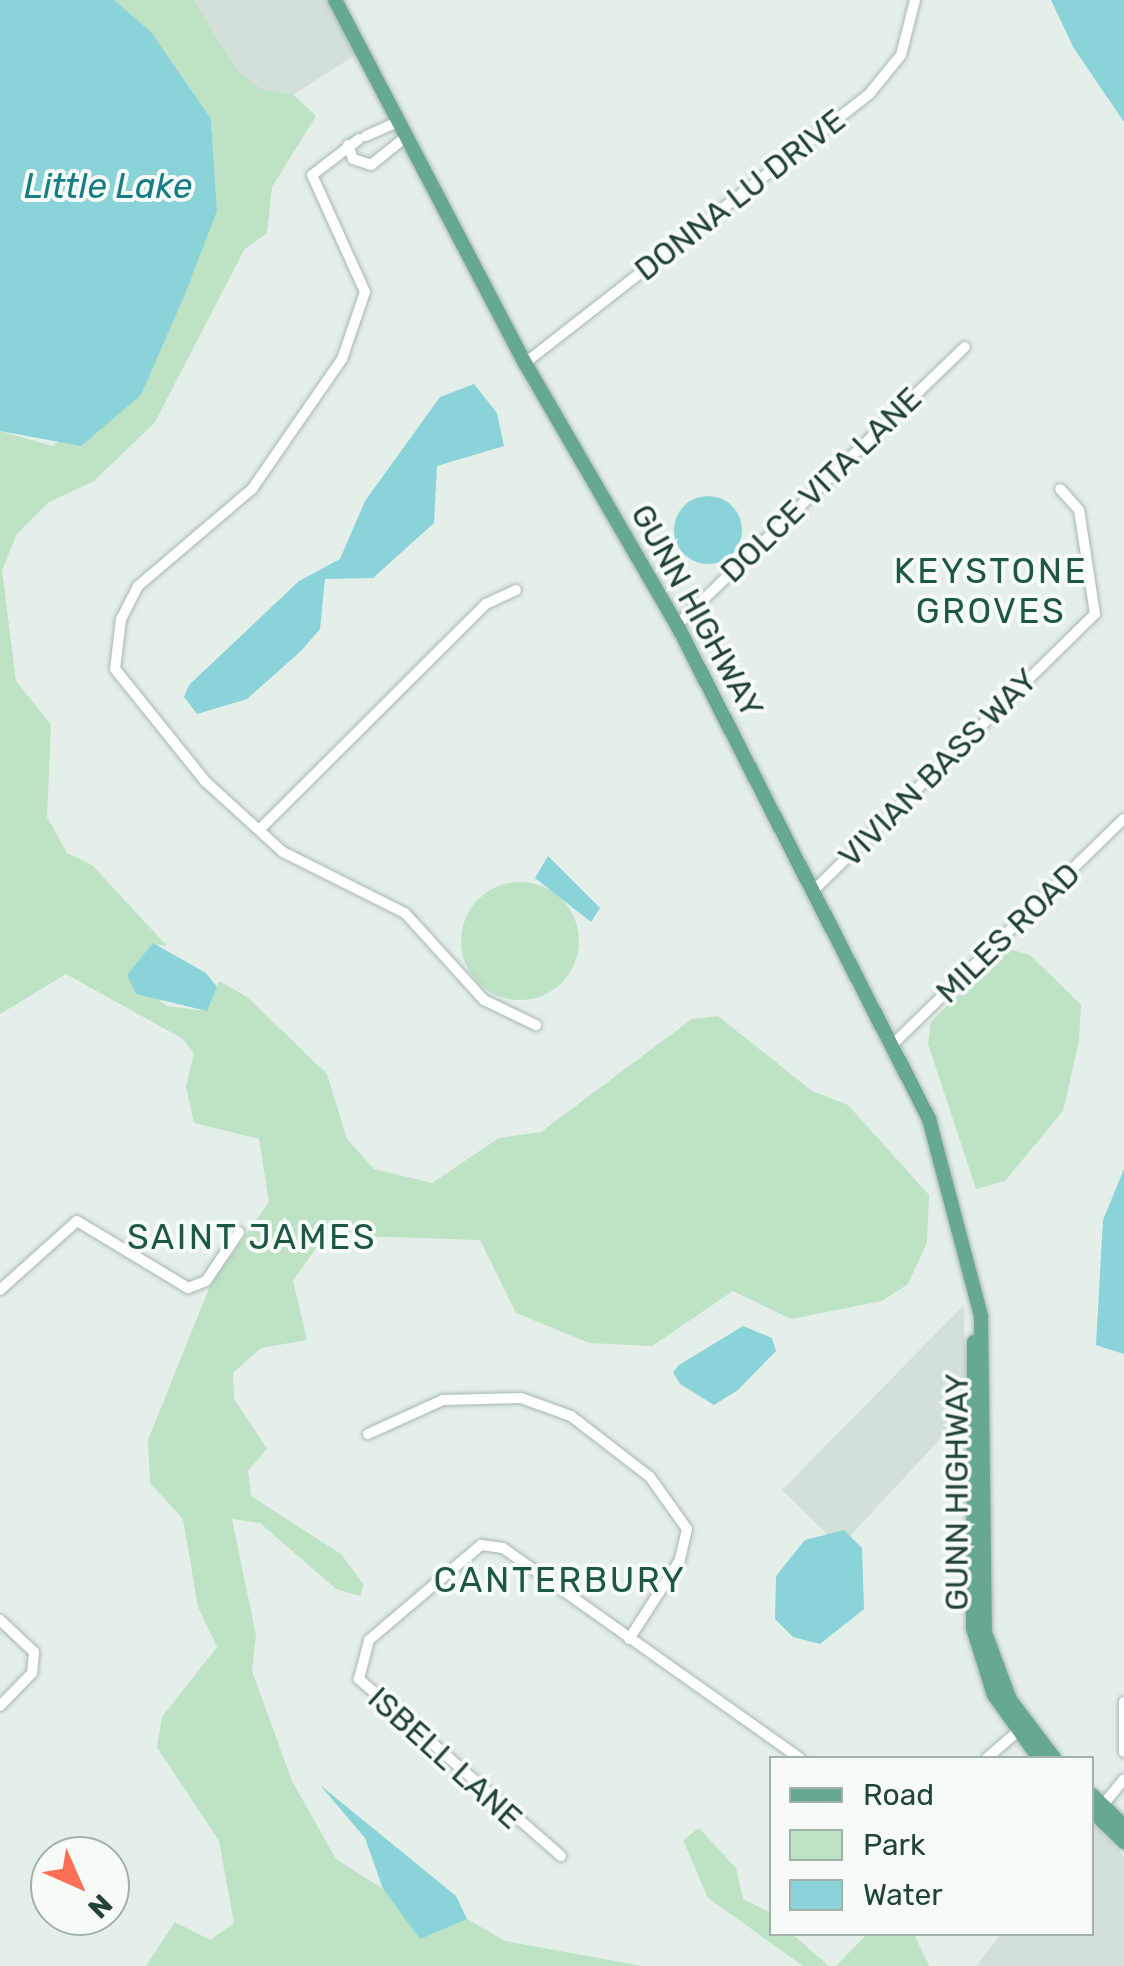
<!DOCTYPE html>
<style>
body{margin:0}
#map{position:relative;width:1124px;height:1966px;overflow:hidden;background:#e5efea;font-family:Rubik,sans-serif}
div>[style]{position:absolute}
.built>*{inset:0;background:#d3e0d9}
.green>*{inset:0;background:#bde2c4}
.round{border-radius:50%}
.water>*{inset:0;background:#8ad3d8}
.roads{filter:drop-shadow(0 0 2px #a7b8b1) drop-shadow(0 0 2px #a7b8b1)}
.minor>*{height:10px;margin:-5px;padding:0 5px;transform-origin:5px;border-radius:5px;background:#fff}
.major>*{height:14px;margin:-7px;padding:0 7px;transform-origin:7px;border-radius:7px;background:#66a892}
span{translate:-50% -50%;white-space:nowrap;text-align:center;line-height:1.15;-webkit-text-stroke:8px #f7fbf8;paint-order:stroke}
.street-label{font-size:32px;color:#224438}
.water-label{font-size:35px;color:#167d86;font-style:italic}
.neighbourhood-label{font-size:35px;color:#1c5844;letter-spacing:2.5px}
.legend{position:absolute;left:769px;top:1756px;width:325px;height:180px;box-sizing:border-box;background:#f7fbf8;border:2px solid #a2b2ab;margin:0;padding:12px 18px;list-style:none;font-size:30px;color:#224438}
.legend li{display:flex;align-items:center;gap:20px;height:50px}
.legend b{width:50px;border:2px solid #a2b2ab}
.north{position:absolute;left:30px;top:1836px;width:100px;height:100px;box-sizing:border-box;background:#f7fbf8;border:2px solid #a2b2ab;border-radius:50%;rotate:135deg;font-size:28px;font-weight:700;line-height:40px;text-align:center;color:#224438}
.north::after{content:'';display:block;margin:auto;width:35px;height:45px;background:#fd7056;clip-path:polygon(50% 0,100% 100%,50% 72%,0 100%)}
</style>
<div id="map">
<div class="built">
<i style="clip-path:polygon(114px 0,327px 0,357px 54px,254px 120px,211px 119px)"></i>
<i style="clip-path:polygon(964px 1305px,965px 1412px,840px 1547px,782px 1490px)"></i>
<i style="clip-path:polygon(1092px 1824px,1124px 1856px,1124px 1966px,976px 1966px,1001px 1934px,1092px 1934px)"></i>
</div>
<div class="green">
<i style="clip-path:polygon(114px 0,193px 0,238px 72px,261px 89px,294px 95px,316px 116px,272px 187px,267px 233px,244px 250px,155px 422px,94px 481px,49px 502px,17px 534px,2px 570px,16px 681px,51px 725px,47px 817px,67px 853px,92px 865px,167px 946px,153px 944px,127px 975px,167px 1006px,207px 1011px,219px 981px,247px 997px,327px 1074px,347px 1139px,374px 1169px,432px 1183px,499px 1138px,541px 1132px,692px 1019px,718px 1016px,812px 1091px,848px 1105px,929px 1195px,927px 1243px,908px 1284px,882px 1301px,791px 1319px,733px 1291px,652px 1346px,589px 1343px,516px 1313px,480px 1240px,325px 1235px,293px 1281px,307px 1340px,261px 1348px,233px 1373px,234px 1399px,267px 1449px,248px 1471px,251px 1496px,341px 1554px,364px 1585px,360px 1596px,336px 1589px,260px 1523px,232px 1519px,256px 1635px,252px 1671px,292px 1781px,336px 1859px,383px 1889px,420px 1938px,467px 1919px,505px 1941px,642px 1966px,146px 1966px,175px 1922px,210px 1940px,234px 1923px,219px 1841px,157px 1747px,162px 1717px,217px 1647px,198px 1607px,183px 1519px,150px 1483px,148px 1440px,210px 1286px,269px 1202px,259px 1139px,194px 1123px,186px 1087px,194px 1053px,183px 1039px,66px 974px,0 1014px,0 431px,52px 446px,141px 395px,217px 211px,211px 119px,151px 32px)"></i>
<i class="round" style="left:461px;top:882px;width:118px;height:118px"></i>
<i style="clip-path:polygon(1005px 948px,1030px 955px,1081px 1005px,1079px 1041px,1063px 1111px,1005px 1181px,976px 1189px,928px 1044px,931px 1022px)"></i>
<i style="clip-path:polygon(699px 1828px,736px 1868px,743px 1899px,771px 1913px,772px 1934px,792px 1934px,829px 1966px,803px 1966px,708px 1898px,683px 1840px)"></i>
<i style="clip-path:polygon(867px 1934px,914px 1934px,929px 1966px,836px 1966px)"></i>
</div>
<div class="water">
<i style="clip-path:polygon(0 0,114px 0,151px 32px,211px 119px,217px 211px,185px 294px,141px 395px,81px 446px,0 431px)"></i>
<i style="clip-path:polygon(1051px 0,1124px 0,1124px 122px,1073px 47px)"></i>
<i style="clip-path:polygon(474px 384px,497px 413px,504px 446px,437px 466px,434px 523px,373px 578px,325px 579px,320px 629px,301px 651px,247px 699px,197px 714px,184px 697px,189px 685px,299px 581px,340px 559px,365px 501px,440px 397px)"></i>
<i class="round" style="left:674px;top:496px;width:68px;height:68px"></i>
<i style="clip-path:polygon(548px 856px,600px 908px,591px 922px,535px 878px)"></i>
<i style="clip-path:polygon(153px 943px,206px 973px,217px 987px,207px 1011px,136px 994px,127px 975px)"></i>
<i style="clip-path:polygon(1124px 1169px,1124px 1354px,1096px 1345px,1103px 1220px)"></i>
<i style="clip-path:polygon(743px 1326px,772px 1338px,776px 1351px,738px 1390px,714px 1405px,680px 1384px,673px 1372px,679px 1365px)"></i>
<i style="clip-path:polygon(844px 1530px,862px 1548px,864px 1609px,820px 1644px,793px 1637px,775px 1619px,776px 1576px,805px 1540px)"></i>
<i style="clip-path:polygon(320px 1785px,456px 1896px,467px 1919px,420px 1939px,383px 1889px,365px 1838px)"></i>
</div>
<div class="roads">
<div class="minor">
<i style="left:366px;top:136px;width:36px;rotate:-24deg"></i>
<i style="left:359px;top:139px;width:59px;rotate:142.5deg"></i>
<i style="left:312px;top:175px;width:128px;rotate:65.6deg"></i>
<i style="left:365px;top:292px;width:71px;rotate:108.9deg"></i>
<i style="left:342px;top:359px;width:158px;rotate:124.7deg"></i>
<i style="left:252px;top:489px;width:150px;rotate:139.6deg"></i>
<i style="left:138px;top:586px;width:37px;rotate:117deg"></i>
<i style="left:121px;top:619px;width:50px;rotate:96.8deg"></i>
<i style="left:115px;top:669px;width:145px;rotate:51.2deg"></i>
<i style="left:206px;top:782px;width:104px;rotate:42.3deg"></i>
<i style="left:283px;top:852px;width:136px;rotate:26.6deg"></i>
<i style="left:405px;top:913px;width:118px;rotate:47.8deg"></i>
<i style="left:484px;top:1000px;width:58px;rotate:25.7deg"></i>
<i style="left:348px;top:145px;width:15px;rotate:70deg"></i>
<i style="left:353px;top:159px;width:19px;rotate:18deg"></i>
<i style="left:371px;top:165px;width:46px;rotate:-38.9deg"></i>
<i style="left:525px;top:363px;width:438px;rotate:-38deg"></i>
<i style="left:870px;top:93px;width:49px;rotate:-50.8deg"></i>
<i style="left:901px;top:55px;width:57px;rotate:-75.7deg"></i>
<i style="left:677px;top:625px;width:400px;rotate:-44deg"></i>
<i style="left:262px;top:827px;width:316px;rotate:-44.9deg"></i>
<i style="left:486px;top:604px;width:33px;rotate:-25deg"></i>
<i style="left:815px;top:889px;width:392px;rotate:-44.5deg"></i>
<i style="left:1095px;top:614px;width:105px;rotate:-98.7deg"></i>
<i style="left:1079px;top:510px;width:28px;rotate:-132deg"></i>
<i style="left:891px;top:1046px;width:325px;rotate:-44.3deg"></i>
<i style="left:0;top:1290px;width:103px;rotate:-41.9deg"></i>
<i style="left:77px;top:1221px;width:130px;rotate:31.1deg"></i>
<i style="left:188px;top:1288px;width:19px;rotate:-21deg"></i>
<i style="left:206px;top:1281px;width:59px;rotate:-56deg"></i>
<i style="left:368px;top:1434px;width:82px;rotate:-24.4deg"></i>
<i style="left:443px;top:1400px;width:78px;rotate:-1.5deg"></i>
<i style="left:521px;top:1398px;width:53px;rotate:19.8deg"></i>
<i style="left:571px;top:1416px;width:100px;rotate:37.7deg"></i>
<i style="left:650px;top:1477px;width:64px;rotate:54.6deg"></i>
<i style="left:687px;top:1529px;width:32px;rotate:103deg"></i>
<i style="left:680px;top:1560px;width:94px;rotate:122.8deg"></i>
<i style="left:0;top:1620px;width:47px;rotate:43.3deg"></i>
<i style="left:34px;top:1652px;width:21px;rotate:95deg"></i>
<i style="left:32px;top:1673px;width:46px;rotate:134.1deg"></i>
<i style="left:1124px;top:1702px;width:50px;rotate:90deg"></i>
<i style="left:987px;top:1758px;width:49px;rotate:-40.9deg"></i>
<i style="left:1103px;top:1805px;width:33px;rotate:-51deg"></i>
<i style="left:561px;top:1856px;width:269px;rotate:-138.8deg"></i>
<i style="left:359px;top:1679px;width:40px;rotate:-75.6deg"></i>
<i style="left:369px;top:1640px;width:147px;rotate:-40.3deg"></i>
<i style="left:481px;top:1545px;width:22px;rotate:8deg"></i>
<i style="left:503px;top:1548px;width:364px;rotate:35.3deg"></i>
</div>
<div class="major">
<i style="left:335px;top:0;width:410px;rotate:62.4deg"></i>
<i style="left:525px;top:363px;width:303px;rotate:59.9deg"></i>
<i style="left:677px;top:625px;width:555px;rotate:62.97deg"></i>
<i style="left:929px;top:1119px;width:204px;rotate:75.2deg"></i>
<i style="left:981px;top:1316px;width:317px;rotate:89.3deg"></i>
<i style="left:985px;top:1633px;width:72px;rotate:69.5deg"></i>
<i style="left:1010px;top:1700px;width:73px;rotate:52.8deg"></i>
<i style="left:974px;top:1342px;width:286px;rotate:90.2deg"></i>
<i style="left:973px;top:1628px;width:70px;rotate:72.6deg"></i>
<i style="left:994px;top:1695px;width:77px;rotate:54.5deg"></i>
<i style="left:1092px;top:1795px;width:45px;rotate:44.1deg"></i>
<i style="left:1092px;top:1811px;width:45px;rotate:44.1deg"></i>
</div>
</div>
<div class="street-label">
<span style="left:740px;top:195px;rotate:-38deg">DONNA LU DRIVE</span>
<span style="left:821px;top:485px;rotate:-44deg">DOLCE VITA LANE</span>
<span style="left:697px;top:611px;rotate:61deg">GUNN HIGHWAY</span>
<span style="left:938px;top:768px;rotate:-45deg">VIVIAN BASS WAY</span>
<span style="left:1008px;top:933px;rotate:-44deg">MILES ROAD</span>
<span style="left:957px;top:1492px;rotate:-90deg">GUNN HIGHWAY</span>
<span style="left:445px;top:1758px;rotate:42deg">ISBELL LANE</span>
</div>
<div class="water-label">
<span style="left:108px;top:186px">Little Lake</span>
</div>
<div class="neighbourhood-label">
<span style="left:991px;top:591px">KEYSTONE<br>GROVES</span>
<span style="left:252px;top:1237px">SAINT JAMES</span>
<span style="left:560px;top:1580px">CANTERBURY</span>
</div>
<ul class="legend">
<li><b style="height:12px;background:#66a892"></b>Road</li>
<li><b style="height:28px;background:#bde2c4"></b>Park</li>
<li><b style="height:28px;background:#8ad3d8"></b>Water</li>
</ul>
<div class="north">N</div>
</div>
